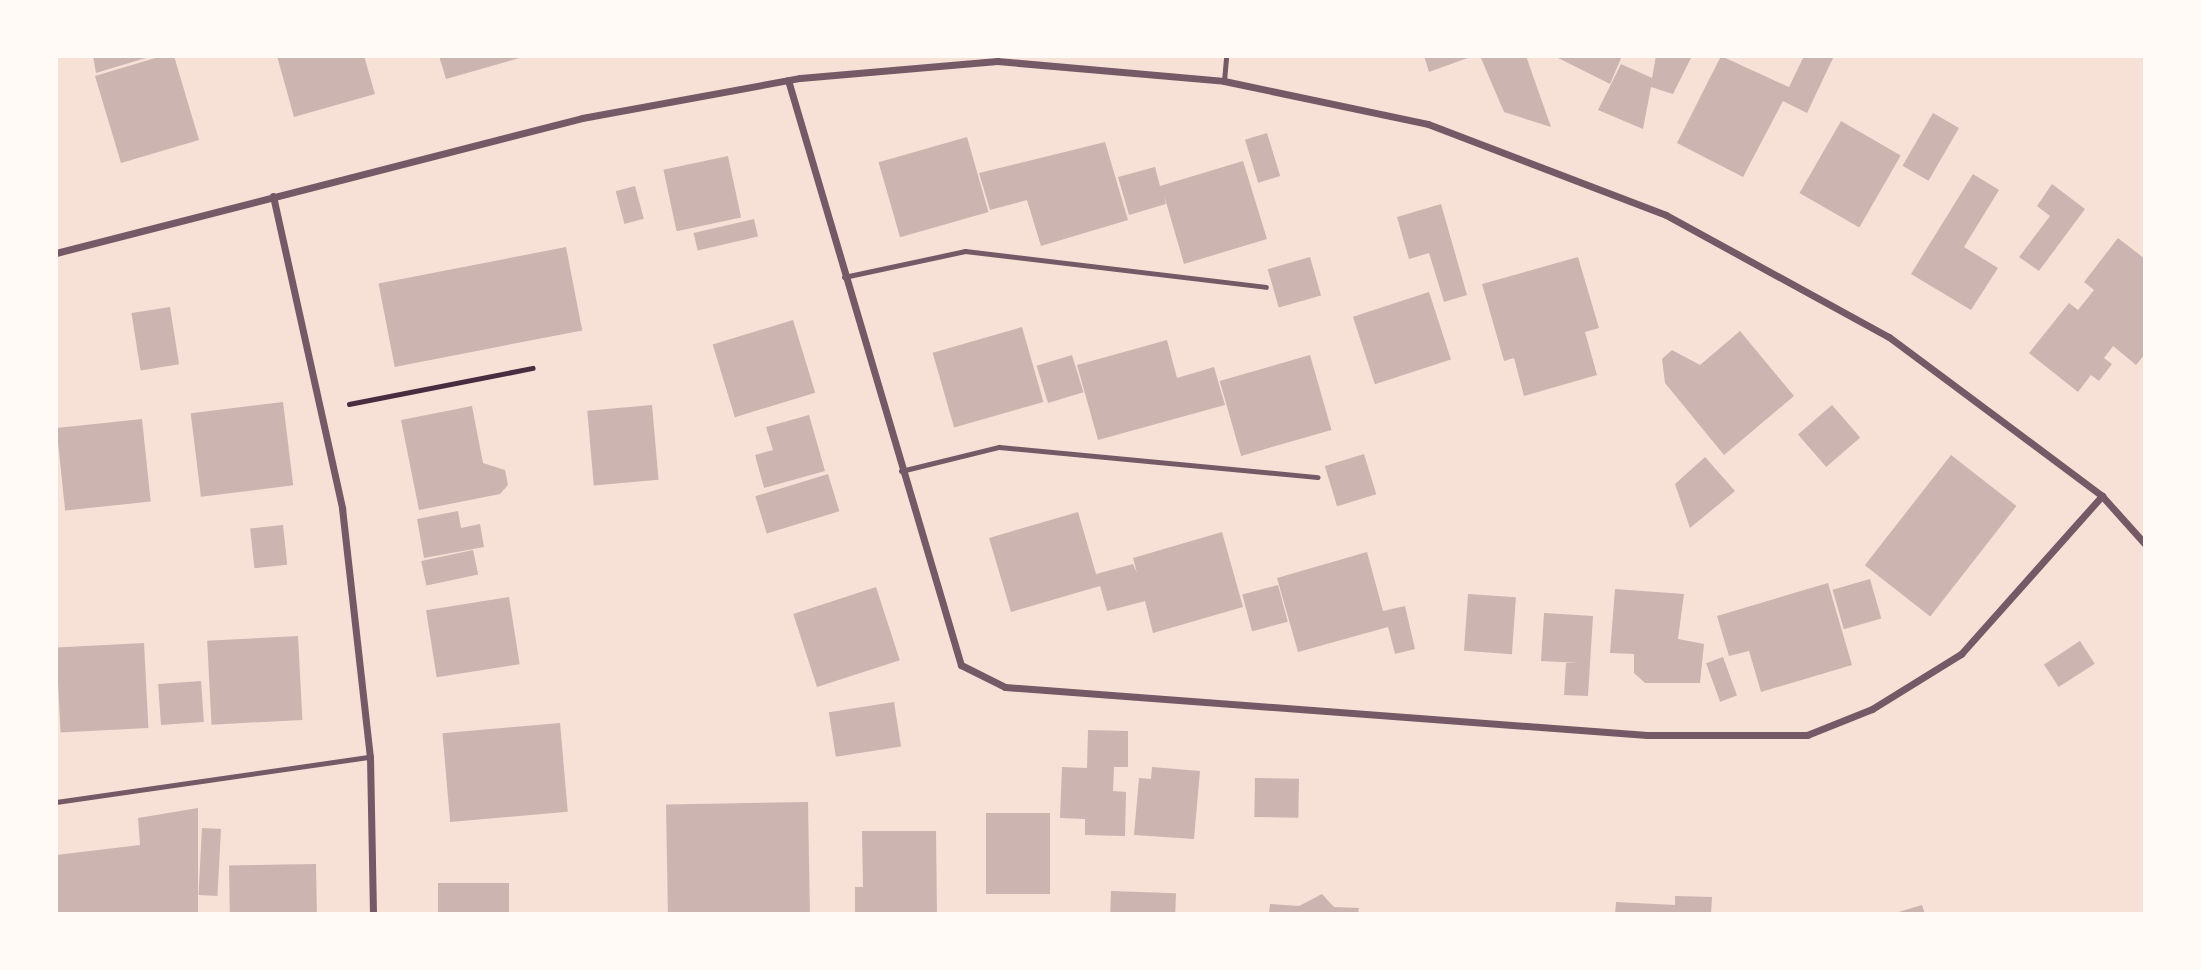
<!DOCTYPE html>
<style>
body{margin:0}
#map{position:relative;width:2201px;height:970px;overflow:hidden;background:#f7e1d7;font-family:"DM Sans",sans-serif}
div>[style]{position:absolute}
.building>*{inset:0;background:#ccb4b1;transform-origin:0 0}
.path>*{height:4.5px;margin:-2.25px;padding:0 2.25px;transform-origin:2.25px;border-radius:2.25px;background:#4a2c40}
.service>*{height:5px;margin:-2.5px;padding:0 2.5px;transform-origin:2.5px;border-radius:2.5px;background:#755966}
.minor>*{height:7px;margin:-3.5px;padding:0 3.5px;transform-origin:3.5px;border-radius:3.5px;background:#755966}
span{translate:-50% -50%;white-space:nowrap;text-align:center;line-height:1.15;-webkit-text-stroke:5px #fffaf5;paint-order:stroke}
.frame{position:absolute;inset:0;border:58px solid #fffaf5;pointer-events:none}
</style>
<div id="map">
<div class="building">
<i style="clip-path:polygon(93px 56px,149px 56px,149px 57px,96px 73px)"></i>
<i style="clip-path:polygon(162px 56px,174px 56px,199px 140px,121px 163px,95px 76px)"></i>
<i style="clip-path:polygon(277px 56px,364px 56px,375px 94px,294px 117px)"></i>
<i style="clip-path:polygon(439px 56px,522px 56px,523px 57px,446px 79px)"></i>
<i style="clip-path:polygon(1424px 56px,1473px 56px,1429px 72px)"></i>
<i style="clip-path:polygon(1480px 56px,1526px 56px,1551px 127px,1504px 112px)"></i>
<i style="clip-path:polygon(1554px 56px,1622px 56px,1610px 84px)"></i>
<i style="clip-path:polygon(1656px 56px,1692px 56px,1673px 94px,1651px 87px,1643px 129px,1598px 110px,1621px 64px,1652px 78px)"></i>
<i style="clip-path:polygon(1721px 56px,1789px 87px,1804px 56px,1834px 56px,1807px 113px,1783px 101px,1743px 177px,1677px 143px)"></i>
<i style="left:1933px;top:113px;width:30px;height:61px;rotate:30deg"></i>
<i style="left:1841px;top:121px;width:69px;height:83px;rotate:30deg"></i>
<i style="left:1267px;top:133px;width:45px;height:23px;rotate:73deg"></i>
<i style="left:967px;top:137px;width:78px;height:92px;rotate:74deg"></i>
<i style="clip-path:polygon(1105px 142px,1128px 220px,1041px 246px,1027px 200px,990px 210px,979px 173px)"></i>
<i style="left:728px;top:156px;width:63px;height:66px;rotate:78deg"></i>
<i style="clip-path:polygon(1243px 161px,1267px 239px,1184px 264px,1164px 195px,1166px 204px,1129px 215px,1118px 177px,1155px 167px,1160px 186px)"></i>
<i style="clip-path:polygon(1973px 174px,1999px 190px,1964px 247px,1998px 268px,1971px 310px,1911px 274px)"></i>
<i style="clip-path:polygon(2052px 184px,2085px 209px,2039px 271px,2019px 257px,2050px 216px,2037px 206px)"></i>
<i style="left:635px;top:186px;width:34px;height:20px;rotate:75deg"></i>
<i style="clip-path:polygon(1441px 204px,1467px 295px,1444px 302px,1429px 253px,1409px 259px,1397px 217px)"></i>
<i style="left:754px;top:219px;width:18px;height:62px;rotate:77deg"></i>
<i style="clip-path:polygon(2118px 238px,2145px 259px,2145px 354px,2136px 365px,2113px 346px,2104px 358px,2112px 364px,2099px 381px,2091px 375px,2078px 392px,2029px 353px,2069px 303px,2078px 310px,2094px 290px,2084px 282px)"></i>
<i style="left:566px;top:247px;width:85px;height:191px;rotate:79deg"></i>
<i style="left:1310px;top:257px;width:40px;height:44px;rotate:74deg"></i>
<i style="clip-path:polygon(1578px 257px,1599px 328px,1585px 332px,1597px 375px,1524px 396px,1514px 358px,1504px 361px,1482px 284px)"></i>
<i style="left:1429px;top:292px;width:71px;height:80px;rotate:72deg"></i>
<i style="left:170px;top:307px;width:58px;height:39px;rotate:81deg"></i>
<i style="left:793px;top:320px;width:76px;height:84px;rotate:73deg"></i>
<i style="left:1022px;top:327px;width:78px;height:93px;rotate:74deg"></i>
<i style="clip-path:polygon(1740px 331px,1794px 396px,1724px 455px,1665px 383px,1662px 359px,1672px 350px,1700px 365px)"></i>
<i style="clip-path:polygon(1167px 340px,1177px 378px,1214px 367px,1225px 405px,1098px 440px,1077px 365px)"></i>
<i style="left:1072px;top:355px;width:39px;height:37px;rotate:73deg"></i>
<i style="left:1310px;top:355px;width:78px;height:94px;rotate:74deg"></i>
<i style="left:283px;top:402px;width:84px;height:93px;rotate:83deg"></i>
<i style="left:652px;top:405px;width:75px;height:65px;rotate:85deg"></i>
<i style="left:1832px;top:405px;width:43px;height:45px;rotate:49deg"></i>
<i style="clip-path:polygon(472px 406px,483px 463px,505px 470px,508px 485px,500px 494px,419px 510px,401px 420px)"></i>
<i style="clip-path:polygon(809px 415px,825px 471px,764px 488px,755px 455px,773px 450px,766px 427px)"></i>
<i style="left:142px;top:419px;width:83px;height:86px;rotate:84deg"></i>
<i style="left:1364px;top:454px;width:42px;height:41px;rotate:73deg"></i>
<i style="left:1951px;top:455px;width:83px;height:140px;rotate:38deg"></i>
<i style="clip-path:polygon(1705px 457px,1735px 491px,1690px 528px,1675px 484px)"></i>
<i style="left:828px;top:474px;width:39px;height:76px;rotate:73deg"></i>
<i style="clip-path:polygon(458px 511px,461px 528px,480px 524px,484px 547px,424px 558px,417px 519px)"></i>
<i style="clip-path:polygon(1078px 512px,1096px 574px,1133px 564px,1137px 573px,1133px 558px,1222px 532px,1243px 607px,1153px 633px,1145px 601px,1107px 611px,1100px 586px,1011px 612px,989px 538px)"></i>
<i style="left:283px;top:525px;width:40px;height:33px;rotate:84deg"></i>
<i style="left:473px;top:550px;width:25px;height:53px;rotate:78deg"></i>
<i style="clip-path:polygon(1367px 552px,1383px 611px,1405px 606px,1415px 649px,1395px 654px,1388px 627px,1298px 652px,1277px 578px)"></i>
<i style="left:1870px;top:579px;width:41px;height:39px;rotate:74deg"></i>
<i style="clip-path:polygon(1828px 583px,1852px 665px,1761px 692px,1749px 651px,1729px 656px,1717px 616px)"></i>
<i style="left:1278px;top:585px;width:38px;height:37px;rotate:75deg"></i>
<i style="left:876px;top:587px;width:77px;height:87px;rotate:72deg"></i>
<i style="clip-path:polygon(1615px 589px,1684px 594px,1678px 639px,1704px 644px,1700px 683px,1645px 683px,1634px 673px,1634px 654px,1610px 653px)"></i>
<i style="left:1468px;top:594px;width:48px;height:57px;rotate:4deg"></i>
<i style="left:509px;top:597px;width:68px;height:84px;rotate:81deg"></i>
<i style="clip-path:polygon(1544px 613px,1593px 616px,1588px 696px,1564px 695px,1566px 663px,1579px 663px,1541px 661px)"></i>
<i style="left:298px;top:636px;width:84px;height:91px;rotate:87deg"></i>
<i style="left:2080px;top:641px;width:27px;height:43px;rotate:57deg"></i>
<i style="left:144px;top:643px;width:85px;height:88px;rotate:87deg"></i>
<i style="left:1723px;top:657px;width:41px;height:18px;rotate:70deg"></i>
<i style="left:201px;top:681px;width:41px;height:43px;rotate:86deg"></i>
<i style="left:894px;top:702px;width:45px;height:66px;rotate:81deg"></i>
<i style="left:560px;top:723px;width:89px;height:118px;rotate:85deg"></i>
<i style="clip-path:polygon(1088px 730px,1128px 731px,1128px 767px,1114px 767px,1113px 791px,1126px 792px,1125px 836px,1085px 835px,1085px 819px,1060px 818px,1062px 767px,1087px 768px)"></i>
<i style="clip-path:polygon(1152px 767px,1200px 771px,1194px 839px,1134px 835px,1139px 778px,1151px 779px)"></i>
<i style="left:1255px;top:778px;width:44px;height:39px;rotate:1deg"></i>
<i style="left:808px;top:802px;width:112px;height:142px;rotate:89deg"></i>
<i style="clip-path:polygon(198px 808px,198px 914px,56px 914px,56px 855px,140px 845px,138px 818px)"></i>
<i style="left:1050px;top:813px;width:81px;height:64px;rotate:90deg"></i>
<i style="left:202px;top:828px;width:19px;height:67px;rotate:3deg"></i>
<i style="clip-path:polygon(862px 831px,936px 831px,937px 914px,855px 914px,855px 887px,863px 887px)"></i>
<i style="left:316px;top:864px;width:50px;height:87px;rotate:89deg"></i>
<i style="left:438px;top:883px;width:71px;height:31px"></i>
<i style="left:1111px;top:891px;width:65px;height:23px;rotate:2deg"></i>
<i style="clip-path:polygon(1322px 894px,1334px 907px,1359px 908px,1358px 914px,1269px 914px,1270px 904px,1299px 906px)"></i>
<i style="clip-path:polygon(1675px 896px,1712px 897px,1711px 914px,1615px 914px,1616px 902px,1675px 905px)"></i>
<i style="clip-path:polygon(1922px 905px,1925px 914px,1895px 914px,1895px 913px)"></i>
</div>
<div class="path">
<i style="left:349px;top:404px;width:187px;rotate:-11.1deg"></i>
</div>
<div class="service">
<i style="left:1224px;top:81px;width:25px;rotate:-85deg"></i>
<i style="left:844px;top:277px;width:124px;rotate:-12.1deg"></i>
<i style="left:965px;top:251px;width:303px;rotate:6.8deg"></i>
<i style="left:901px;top:471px;width:101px;rotate:-13.8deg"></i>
<i style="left:999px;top:447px;width:320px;rotate:5.4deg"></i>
<i style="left:56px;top:802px;width:317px;rotate:-8.2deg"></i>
</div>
<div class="minor">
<i style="left:788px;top:80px;width:610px;rotate:73.53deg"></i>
<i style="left:961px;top:665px;width:49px;rotate:26.6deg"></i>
<i style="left:1005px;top:687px;width:644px;rotate:4.28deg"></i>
<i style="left:1647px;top:735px;width:160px"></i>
<i style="left:1807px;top:735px;width:70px;rotate:-21.8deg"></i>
<i style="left:1872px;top:709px;width:105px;rotate:-31.7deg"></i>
<i style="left:1961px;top:654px;width:212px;rotate:-48.3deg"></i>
<i style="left:273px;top:196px;width:320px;rotate:77.5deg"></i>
<i style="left:342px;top:508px;width:251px;rotate:83.6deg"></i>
<i style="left:370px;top:757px;width:157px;rotate:88.9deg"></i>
<i style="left:56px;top:253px;width:543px;rotate:-14.39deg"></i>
<i style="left:582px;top:118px;width:222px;rotate:-10.4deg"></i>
<i style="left:800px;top:78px;width:198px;rotate:-4.9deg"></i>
<i style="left:997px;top:61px;width:228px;rotate:5deg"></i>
<i style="left:1224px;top:81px;width:208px;rotate:11.9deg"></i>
<i style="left:1428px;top:124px;width:255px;rotate:20.9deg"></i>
<i style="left:1666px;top:215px;width:254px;rotate:28.7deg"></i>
<i style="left:1889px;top:337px;width:266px;rotate:36.7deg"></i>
<i style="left:2102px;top:496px;width:64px;rotate:48.1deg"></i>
</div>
<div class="frame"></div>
</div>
